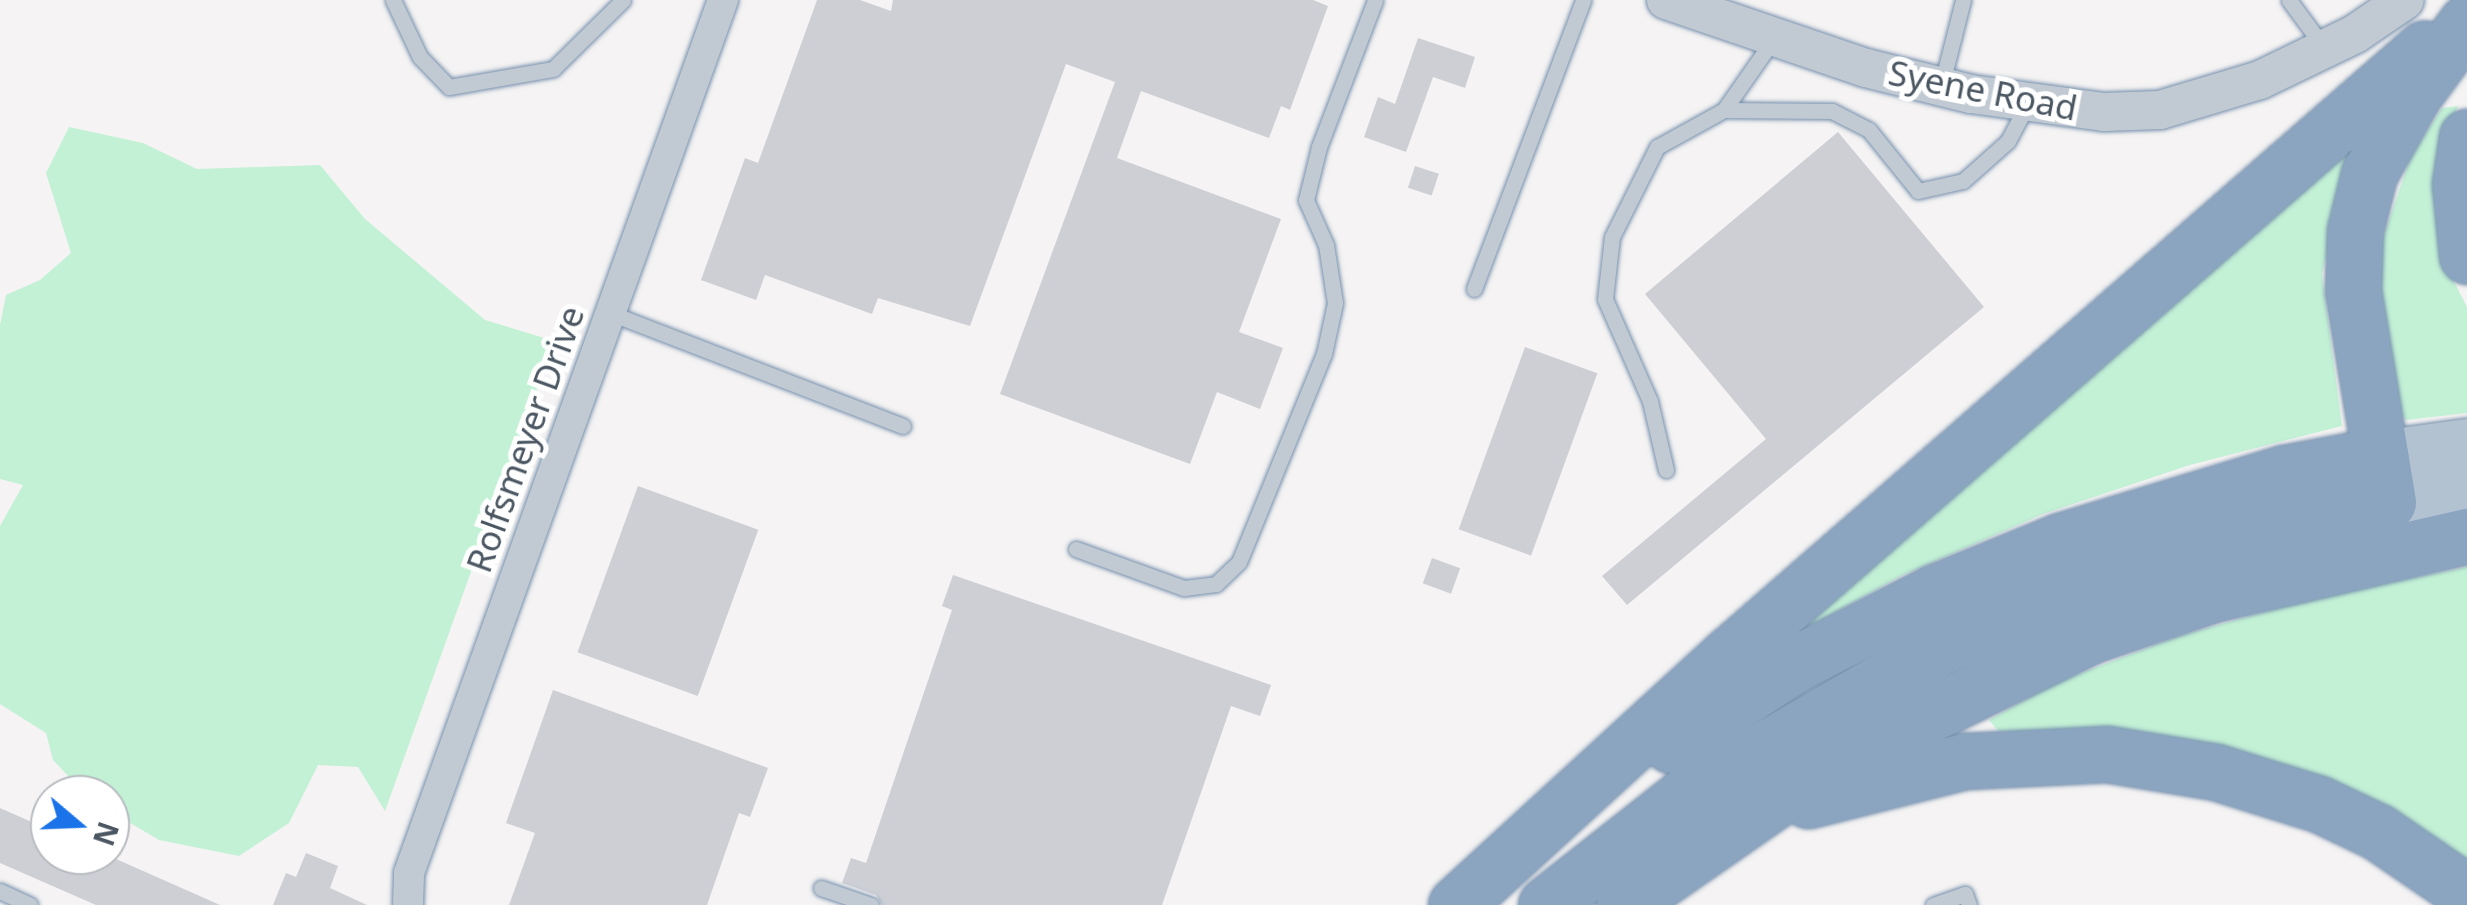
<!DOCTYPE html>
<style>
body{margin:0}
#map{position:relative;width:2467px;height:905px;overflow:hidden;background:#f5f3f3;font-family:"Noto Sans",sans-serif}
div>[style]{position:absolute}
.green>*{inset:0;background:#c3f1d5}
.building>*{inset:0;background:#cdcfd5;transform-origin:0 0}
.roads{filter:drop-shadow(0 0 2px #7690ad) drop-shadow(0 0 2px #7690ad)}
.service>*{height:15px;margin:-7.5px;padding:0 7.5px;transform-origin:7.5px;border-radius:7.5px;background:#c1cad2}
.minor>*{height:30px;margin:-15px;padding:0 15px;transform-origin:15px;border-radius:15px;background:#c1cad2}
.tertiary>*{height:38px;margin:-19px;padding:0 19px;transform-origin:19px;border-radius:19px;background:#c1cad2}
.primary>*{height:48px;margin:-24px;padding:0 24px;transform-origin:24px;border-radius:24px;background:#b3c2d1}
.motorway>*{height:55px;margin:-27.5px;padding:0 27.5px;transform-origin:27.5px;border-radius:27.5px;background:#8ba5c1}
span{translate:-50% -50%;white-space:nowrap;text-align:center;line-height:1.15;-webkit-text-stroke:10px #fff;paint-order:stroke}
.street-label{font-size:35px;color:#4a5661}
.north{position:absolute;left:30px;top:775px;width:100px;height:100px;box-sizing:border-box;background:#fff;border:2px solid #b7bbc0;border-radius:50%;rotate:109deg;font-size:28px;font-weight:700;line-height:40px;text-align:center;color:#4a5661}
.north::after{content:'';display:block;margin:auto;width:35px;height:45px;background:#1a73e8;clip-path:polygon(50% 0,100% 100%,50% 72%,0 100%)}
</style>
<div id="map">
<div class="green">
<i style="clip-path:polygon(2458px 106px,2440px 159px,2448px 270px,2467px 307px,2467px 413px,2406px 420px,2395px 405px,2375px 314px,2381px 243px,2411px 156px,2442px 108px)"></i>
<i style="clip-path:polygon(69px 127px,143px 143px,197px 169px,320px 165px,365px 219px,485px 320px,554px 341px,385px 811px,358px 767px,318px 765px,289px 823px,239px 856px,159px 840px,110px 811px,110px 795px,86px 795px,53px 760px,46px 733px,0 704px,0 526px,23px 485px,0 479px,0 325px,6px 295px,40px 280px,71px 253px,46px 173px)"></i>
<i style="clip-path:polygon(2342px 144px,2351px 158px,2322px 274px,2342px 426px,2190px 465px,2043px 514px,1901px 576px,1794px 635px)"></i>
<i style="clip-path:polygon(2467px 567px,2467px 866px,2030px 733px,1998px 731px,1989px 720px,2055px 683px,2179px 636px,2324px 595px)"></i>
</div>
<div class="building">
<i style="clip-path:polygon(817px 0,860px 0,891px 11px,893px 0,1313px 0,1328px 6px,1290px 110px,1281px 106px,1269px 138px,1141px 91px,1117px 158px,1281px 219px,1239px 332px,1283px 348px,1260px 409px,1217px 392px,1190px 464px,1000px 394px,1115px 82px,1066px 64px,970px 326px,878px 298px,872px 314px,765px 275px,756px 300px,701px 280px,745px 158px,758px 163px)"></i>
<i style="clip-path:polygon(1418px 38px,1475px 57px,1465px 88px,1433px 77px,1406px 152px,1364px 137px,1378px 97px,1395px 104px)"></i>
<i style="clip-path:polygon(1838px 132px,1984px 307px,1627px 605px,1602px 576px,1766px 439px,1645px 294px)"></i>
<i style="left:1415px;top:166px;width:25px;height:23px;rotate:18deg"></i>
<i style="left:1525px;top:347px;width:77px;height:194px;rotate:20deg"></i>
<i style="left:638px;top:486px;width:128px;height:177px;rotate:20deg"></i>
<i style="left:1432px;top:558px;width:30px;height:27px;rotate:20deg"></i>
<i style="clip-path:polygon(953px 575px,1271px 685px,1260px 716px,1231px 706px,1162px 905px,882px 905px,876px 895px,842px 883px,851px 858px,866px 863px,952px 610px,942px 606px)"></i>
<i style="clip-path:polygon(553px 690px,768px 768px,750px 817px,739px 813px,707px 905px,509px 905px,535px 833px,506px 823px)"></i>
<i style="clip-path:polygon(0 808px,50px 830px,50px 855px,107px 855px,220px 905px,96px 905px,0 863px)"></i>
<i style="clip-path:polygon(306px 853px,338px 866px,330px 888px,367px 905px,273px 905px,286px 873px,296px 877px)"></i>
</div>
<div class="roads">
<div class="service">
<i style="left:393px;top:0;width:63px;rotate:64.7deg"></i>
<i style="left:420px;top:57px;width:42px;rotate:46deg"></i>
<i style="left:449px;top:87px;width:106px;rotate:-9.8deg"></i>
<i style="left:553px;top:69px;width:98px;rotate:-44.6deg"></i>
<i style="left:2289px;top:0;width:61px;rotate:53.7deg"></i>
<i style="left:1941px;top:87px;width:90px;rotate:-75.8deg"></i>
<i style="left:1724px;top:110px;width:108px;rotate:0.5deg"></i>
<i style="left:1832px;top:111px;width:42px;rotate:27.2deg"></i>
<i style="left:1869px;top:130px;width:78px;rotate:51.2deg"></i>
<i style="left:1918px;top:191px;width:46px;rotate:-12.5deg"></i>
<i style="left:1963px;top:181px;width:60px;rotate:-41.6deg"></i>
<i style="left:2008px;top:141px;width:41px;rotate:-62.2deg"></i>
<i style="left:1474px;top:289px;width:309px;rotate:-69.3deg"></i>
<i style="left:610px;top:313px;width:314px;rotate:21.1deg"></i>
<i style="left:1666px;top:470px;width:71px;rotate:-103.1deg"></i>
<i style="left:1650px;top:401px;width:111px;rotate:-113.8deg"></i>
<i style="left:1605px;top:299px;width:62px;rotate:-83.6deg"></i>
<i style="left:1612px;top:237px;width:101px;rotate:-63.4deg"></i>
<i style="left:1657px;top:147px;width:77px;rotate:-28.9deg"></i>
<i style="left:1724px;top:110px;width:89px;rotate:-55.1deg"></i>
<i style="left:1076px;top:549px;width:115px;rotate:19.9deg"></i>
<i style="left:1184px;top:588px;width:32px;rotate:-7deg"></i>
<i style="left:1216px;top:584px;width:32px;rotate:-44deg"></i>
<i style="left:1239px;top:562px;width:225px;rotate:-67.8deg"></i>
<i style="left:1324px;top:354px;width:52px;rotate:-77.8deg"></i>
<i style="left:1335px;top:303px;width:59px;rotate:-98.8deg"></i>
<i style="left:1326px;top:245px;width:49px;rotate:-114deg"></i>
<i style="left:1306px;top:200px;width:55px;rotate:-76.2deg"></i>
<i style="left:1319px;top:147px;width:157px;rotate:-69.1deg"></i>
<i style="left:821px;top:888px;width:53px;rotate:18.8deg"></i>
<i style="left:0;top:891px;width:33px;rotate:25deg"></i>
<i style="left:1933px;top:905px;width:34px;rotate:-19deg"></i>
<i style="left:1965px;top:894px;width:12px;rotate:70deg"></i>
</div>
<div class="minor">
<i style="left:408px;top:905px;width:32px;rotate:-88deg"></i>
<i style="left:409px;top:873px;width:928px;rotate:-70.22deg"></i>
</div>
<div class="tertiary">
<i style="left:1666px;top:0;width:211px;rotate:18.8deg"></i>
<i style="left:1866px;top:68px;width:108px;rotate:13.9deg"></i>
<i style="left:1971px;top:94px;width:134px;rotate:7.7deg"></i>
<i style="left:2104px;top:112px;width:56px;rotate:-2deg"></i>
<i style="left:2160px;top:110px;width:104px;rotate:-16.7deg"></i>
<i style="left:2260px;top:80px;width:106px;rotate:-25.8deg"></i>
<i style="left:2355px;top:34px;width:60px;rotate:-34.2deg"></i>
</div>
<div class="primary">
<i style="left:2380px;top:455px;width:88px;rotate:-7.9deg"></i>
<i style="left:2388px;top:502px;width:80px;rotate:-9.3deg"></i>
</div>
<div class="motorway">
<i style="left:2467px;top:137px;width:48px;rotate:98.5deg"></i>
<i style="left:2460px;top:184px;width:72px;rotate:84.4deg"></i>
<i style="left:1671px;top:745px;width:148px;rotate:-33.2deg"></i>
<i style="left:1795px;top:664px;width:157px;rotate:-27.2deg"></i>
<i style="left:1935px;top:592px;width:135px;rotate:-22.2deg"></i>
<i style="left:2060px;top:541px;width:234px;rotate:-16.9deg"></i>
<i style="left:2284px;top:473px;width:98px;rotate:-10.6deg"></i>
<i style="left:1808px;top:800px;width:162px;rotate:-14deg"></i>
<i style="left:1965px;top:761px;width:142px;rotate:-2.8deg"></i>
<i style="left:2107px;top:754px;width:110px;rotate:9.4deg"></i>
<i style="left:2216px;top:772px;width:108px;rotate:17.3deg"></i>
<i style="left:2319px;top:804px;width:65px;rotate:25.4deg"></i>
<i style="left:2378px;top:832px;width:108px;rotate:34.4deg"></i>
<i style="left:1456px;top:905px;width:369px;rotate:-42.5deg"></i>
<i style="left:1728px;top:656px;width:924px;rotate:-41.09deg"></i>
<i style="left:1546px;top:905px;width:179px;rotate:-38.2deg"></i>
<i style="left:1687px;top:794px;width:293px;rotate:-30.1deg"></i>
<i style="left:1941px;top:647px;width:143px;rotate:-24.4deg"></i>
<i style="left:2071px;top:588px;width:147px;rotate:-18.2deg"></i>
<i style="left:2211px;top:542px;width:181px;rotate:-12.7deg"></i>
<i style="left:2388px;top:502px;width:214px;rotate:-99.4deg"></i>
<i style="left:2353px;top:291px;width:60px;rotate:-88.1deg"></i>
<i style="left:2355px;top:231px;width:59px;rotate:-76.2deg"></i>
<i style="left:2369px;top:174px;width:92px;rotate:-60.6deg"></i>
<i style="left:2414px;top:94px;width:89px;rotate:-53.6deg"></i>
<i style="left:1624px;top:905px;width:247px;rotate:-34.8deg"></i>
<i style="left:1827px;top:764px;width:295px;rotate:-26deg"></i>
<i style="left:2092px;top:635px;width:128px;rotate:-18.7deg"></i>
<i style="left:2213px;top:594px;width:261px;rotate:-12.9deg"></i>
</div>
</div>
<div class="street-label">
<span style="left:1983px;top:90px;rotate:11deg">Syene Road</span>
<span style="left:525px;top:439px;rotate:-70deg">Rolfsmeyer Drive</span>
</div>
<div class="north">N</div>
</div>
